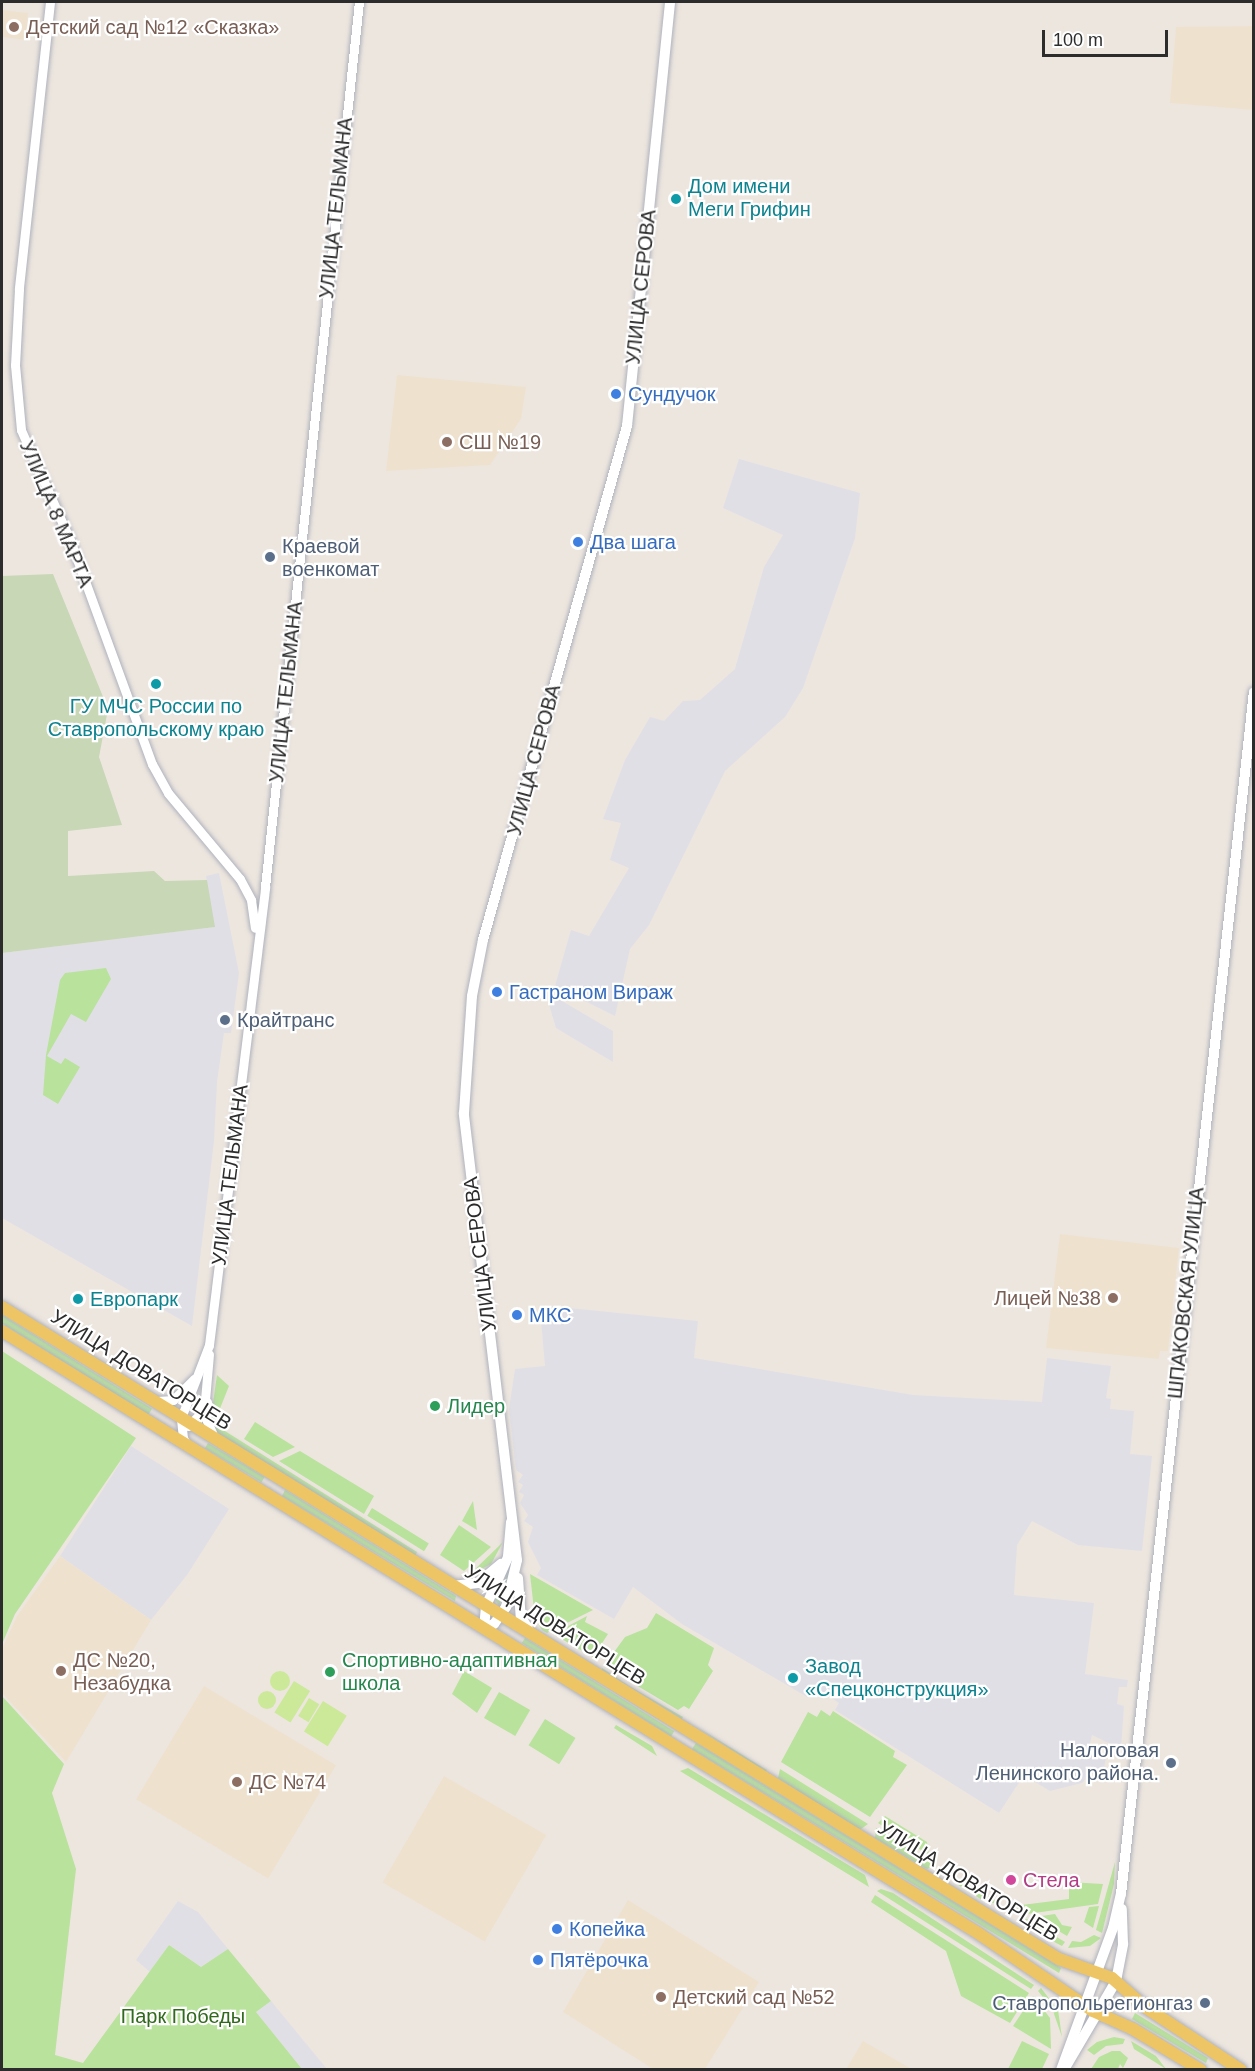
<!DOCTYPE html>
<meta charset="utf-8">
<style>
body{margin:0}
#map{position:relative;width:1255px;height:2071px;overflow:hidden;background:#ede6df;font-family:Helvetica,sans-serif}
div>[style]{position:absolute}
.industrial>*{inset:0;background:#e1dfe6}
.education>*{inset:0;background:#eee2cf;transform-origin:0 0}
.green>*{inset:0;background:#b9e29d;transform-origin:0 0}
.cemetery>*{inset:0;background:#c8d7b6}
.pitch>*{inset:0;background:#cce999;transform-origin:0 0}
.round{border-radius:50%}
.roads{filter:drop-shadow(0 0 2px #afb2bc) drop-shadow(0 0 2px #afb2bc)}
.tertiary>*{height:9px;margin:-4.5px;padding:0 4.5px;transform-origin:4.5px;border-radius:4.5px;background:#fff}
.secondary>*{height:10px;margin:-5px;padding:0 5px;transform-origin:5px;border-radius:5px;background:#fff}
.primary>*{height:12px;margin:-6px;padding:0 6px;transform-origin:6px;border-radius:6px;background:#eec564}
.dots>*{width:16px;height:16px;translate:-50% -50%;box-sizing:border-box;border:3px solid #fff;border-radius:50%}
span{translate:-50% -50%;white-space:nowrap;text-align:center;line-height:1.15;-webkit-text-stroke:4.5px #fff;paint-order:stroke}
.education-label{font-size:20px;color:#785e54}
.left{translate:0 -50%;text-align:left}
.right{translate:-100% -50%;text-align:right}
.culture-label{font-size:20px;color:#0d838f}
.street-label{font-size:20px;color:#2c2c2c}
.shop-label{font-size:20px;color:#366cbe}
.service-label{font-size:20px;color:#4e5e75}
.leisure-label{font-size:20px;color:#27864d}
.hotel-label{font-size:20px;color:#b23c85}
.park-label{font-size:20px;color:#31691d}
.frame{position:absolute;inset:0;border:3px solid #2c2c2c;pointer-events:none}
.scale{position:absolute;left:1042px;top:30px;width:126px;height:27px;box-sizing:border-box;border:3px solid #2c2c2c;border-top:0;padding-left:8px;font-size:18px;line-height:21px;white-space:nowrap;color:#2c2c2c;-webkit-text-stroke:4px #fff;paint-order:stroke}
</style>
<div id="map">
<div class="industrial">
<i style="clip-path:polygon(739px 459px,860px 493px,855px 538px,803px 688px,785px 717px,725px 771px,649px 925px,630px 949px,615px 1016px,555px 986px,571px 930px,589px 936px,629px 868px,610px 860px,621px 823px,603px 819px,625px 760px,650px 717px,664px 721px,683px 701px,700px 700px,735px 669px,764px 567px,783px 535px,723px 508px)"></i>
<i style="clip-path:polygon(219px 873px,239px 973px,231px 1033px,224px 1033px,217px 1082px,214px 1141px,192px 1326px,2px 1218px,2px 953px,214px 927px,206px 876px)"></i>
<i style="clip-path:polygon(545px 991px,613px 1031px,613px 1062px,556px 1028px)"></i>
<i style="clip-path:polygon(549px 1306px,698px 1321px,694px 1358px,913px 1395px,1042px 1402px,1047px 1358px,1111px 1366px,1106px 1398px,1111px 1399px,1110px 1409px,1134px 1411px,1130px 1454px,1152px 1456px,1142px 1551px,1078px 1545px,1032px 1521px,1017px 1545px,1014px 1595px,1094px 1603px,1085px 1674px,1128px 1680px,1127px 1687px,1119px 1687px,1117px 1704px,1124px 1706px,1121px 1749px,1092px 1735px,1089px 1747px,1106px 1756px,1104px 1769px,1118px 1774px,1090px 1774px,1082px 1783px,1050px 1791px,1024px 1775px,999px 1813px,835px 1710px,839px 1703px,820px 1690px,809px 1698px,682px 1624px,633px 1587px,614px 1619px,537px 1575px,541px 1568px,528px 1542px,533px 1527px,524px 1521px,528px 1515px,520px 1503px,524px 1495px,519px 1492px,523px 1485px,518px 1482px,523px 1475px,516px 1470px,509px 1409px,515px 1369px,545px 1366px,541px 1320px,548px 1318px)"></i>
<i style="clip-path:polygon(131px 1446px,229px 1509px,187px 1575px,151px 1620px,60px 1556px)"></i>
<i style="clip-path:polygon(178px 1901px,198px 1912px,228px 1949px,201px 1967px,169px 1945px,150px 1972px,136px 1960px)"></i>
<i style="clip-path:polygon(271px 2001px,327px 2069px,302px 2069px,256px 2012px)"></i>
</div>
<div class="education">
<i style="clip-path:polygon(2px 10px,28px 13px,26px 40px,2px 37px)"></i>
<i style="clip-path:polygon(1253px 26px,1253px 110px,1170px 103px,1176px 27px)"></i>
<i style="clip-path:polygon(397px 375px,526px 387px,521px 419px,490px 465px,386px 471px)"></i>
<i style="clip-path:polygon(1060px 1234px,1179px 1248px,1168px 1351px,1160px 1351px,1159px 1359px,1046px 1348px)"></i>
<i style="clip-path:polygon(60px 1556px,151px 1620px,66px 1762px,2px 1693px,2px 1649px,17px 1616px)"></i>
<i style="left:204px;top:1686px;width:154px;height:132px;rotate:31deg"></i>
<i style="left:444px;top:1776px;width:118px;height:123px;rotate:30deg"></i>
<i style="clip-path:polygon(628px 1900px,759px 1982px,705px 2069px,653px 2069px,563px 2012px)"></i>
<i style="clip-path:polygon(863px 2041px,910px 2068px,910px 2069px,846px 2069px)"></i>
</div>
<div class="green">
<i style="clip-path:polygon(106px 968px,111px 979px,86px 1022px,71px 1014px,47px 1056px,61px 1064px,65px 1058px,80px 1067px,58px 1104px,43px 1095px,46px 1055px,60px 980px,65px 973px)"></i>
<i style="left:2px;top:1315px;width:177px;height:7px;rotate:32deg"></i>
<i style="clip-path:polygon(2px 1351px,136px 1438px,15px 1614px,2px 1644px)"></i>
<i style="clip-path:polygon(217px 1375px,229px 1386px,215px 1421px,211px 1417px)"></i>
<i style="clip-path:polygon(209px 1421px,417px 1552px,415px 1556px,220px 1437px)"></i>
<i style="clip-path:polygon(255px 1422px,295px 1447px,273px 1457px,244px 1439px)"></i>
<i style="left:208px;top:1443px;width:66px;height:6px;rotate:31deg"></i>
<i style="clip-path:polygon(300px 1451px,374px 1496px,364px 1514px,279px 1461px)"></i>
<i style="clip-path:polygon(285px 1490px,456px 1596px,455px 1601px,282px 1496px)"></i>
<i style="clip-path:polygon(473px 1501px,477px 1530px,462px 1521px)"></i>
<i style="left:372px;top:1508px;width:67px;height:9px;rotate:32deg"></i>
<i style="clip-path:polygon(459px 1525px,491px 1547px,464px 1571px,440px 1555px)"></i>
<i style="clip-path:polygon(503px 1542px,491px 1564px,468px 1576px)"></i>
<i style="clip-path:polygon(509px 1571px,510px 1572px,499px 1606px,495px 1599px)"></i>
<i style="clip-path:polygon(530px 1574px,593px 1610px,547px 1633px,542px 1630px,535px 1619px)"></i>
<i style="clip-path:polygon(656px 1613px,714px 1648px,708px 1665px,713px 1671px,689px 1709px,684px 1706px,678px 1710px,609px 1669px,609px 1659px,625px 1637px,647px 1628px)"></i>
<i style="clip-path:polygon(587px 1616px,585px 1622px,608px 1634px,593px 1657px,553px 1634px)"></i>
<i style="left:525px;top:1638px;width:176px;height:6px;rotate:32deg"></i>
<i style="clip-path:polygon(602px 1668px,629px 1686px,683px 1717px,682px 1719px,602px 1670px)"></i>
<i style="clip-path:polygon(464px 1671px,492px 1688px,477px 1713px,452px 1694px)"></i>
<i style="left:499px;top:1692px;width:36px;height:30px;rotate:30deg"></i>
<i style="clip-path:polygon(2px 1696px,64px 1764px,52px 1793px,76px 1869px,55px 2055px,83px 2063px,169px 1945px,201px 1967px,228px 1949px,271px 2001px,256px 2012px,302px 2069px,2px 2069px)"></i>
<i style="clip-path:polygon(821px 1710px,830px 1716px,833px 1711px,895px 1751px,893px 1757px,907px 1765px,870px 1817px,781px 1762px,808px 1712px,817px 1717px)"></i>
<i style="left:545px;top:1719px;width:36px;height:31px;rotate:32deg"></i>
<i style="clip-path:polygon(616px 1725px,652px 1746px,657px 1756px,614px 1728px)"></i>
<i style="clip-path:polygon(694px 1725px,767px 1770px,765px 1772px)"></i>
<i style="clip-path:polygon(696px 1743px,1061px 1968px,1059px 1973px,692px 1749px)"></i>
<i style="clip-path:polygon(688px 1768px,865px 1875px,869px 1887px,680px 1771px)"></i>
<i style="clip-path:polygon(780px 1769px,868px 1824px,861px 1829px,853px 1827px,778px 1778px)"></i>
<i style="clip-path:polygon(885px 1816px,927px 1842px,929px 1855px,878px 1823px)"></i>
<i style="clip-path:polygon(876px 1828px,934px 1863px,935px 1866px,927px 1869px,875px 1838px)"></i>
<i style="clip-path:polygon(1115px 1862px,1114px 1884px,1102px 1933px,1096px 1930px)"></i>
<i style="clip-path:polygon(954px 1876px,995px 1900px,994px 1903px,987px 1903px,955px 1883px)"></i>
<i style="clip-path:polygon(1069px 1882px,1103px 1884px,1098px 1904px,1027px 1914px,1013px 1906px,1069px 1899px)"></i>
<i style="clip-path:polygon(881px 1889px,893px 1893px,1034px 1985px,1031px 1989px,877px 1891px)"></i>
<i style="clip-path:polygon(875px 1895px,1029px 1993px,1010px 2023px,961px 1996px,946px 1951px,871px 1902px)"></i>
<i style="clip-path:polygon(1099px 1906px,1093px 1928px,1084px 1922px,1089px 1907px)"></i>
<i style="clip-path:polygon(1055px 1914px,1062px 1925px,1072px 1927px,1067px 1936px,1035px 1917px)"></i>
<i style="clip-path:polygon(1027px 1919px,1065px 1942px,1062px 1946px,1039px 1934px,1024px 1920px)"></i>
<i style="clip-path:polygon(1094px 1935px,1101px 1938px,1090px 1946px,1068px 1948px,1072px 1941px,1081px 1942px)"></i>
<i style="clip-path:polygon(1041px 1988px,1058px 2010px,1062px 2037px,1052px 2008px,1038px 1991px)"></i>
<i style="clip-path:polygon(1033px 1996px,1050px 2018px,1051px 2049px,1013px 2026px)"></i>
<i style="clip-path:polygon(1135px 2013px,1208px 2058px,1206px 2063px,1132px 2019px)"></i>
<i style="clip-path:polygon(1114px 2037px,1125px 2039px,1123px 2044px,1106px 2046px,1094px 2055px,1087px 2050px,1097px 2042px)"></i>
<i style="clip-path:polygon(1022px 2041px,1049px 2054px,1042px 2069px,1008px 2069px)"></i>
<i style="clip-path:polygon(1131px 2041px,1156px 2056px,1166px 2069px,1134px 2049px)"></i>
<i style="clip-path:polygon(1112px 2051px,1120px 2051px,1128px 2058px,1123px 2068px,1120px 2064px,1118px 2069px,1091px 2069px,1099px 2057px)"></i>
</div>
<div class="cemetery">
<i style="clip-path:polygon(53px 574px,108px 709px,99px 757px,122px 825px,68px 831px,68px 876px,154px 871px,165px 881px,207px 880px,215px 927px,2px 953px,2px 576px)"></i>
</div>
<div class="pitch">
<i class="round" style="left:270px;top:1671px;width:20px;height:20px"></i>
<i style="left:294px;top:1681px;width:19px;height:37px;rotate:32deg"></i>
<i class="round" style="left:258px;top:1691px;width:18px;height:18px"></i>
<i style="left:309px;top:1698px;width:12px;height:21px;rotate:31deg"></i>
<i style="left:323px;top:1701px;width:28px;height:36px;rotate:32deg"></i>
</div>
<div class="roads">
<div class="tertiary">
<i style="left:50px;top:2px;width:289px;rotate:96.2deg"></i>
<i style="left:19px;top:289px;width:76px;rotate:93deg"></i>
<i style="left:15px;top:365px;width:65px;rotate:84.7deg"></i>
<i style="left:21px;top:430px;width:120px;rotate:66deg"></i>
<i style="left:70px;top:540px;width:239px;rotate:69.9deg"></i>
<i style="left:152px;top:764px;width:33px;rotate:61deg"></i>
<i style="left:168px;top:793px;width:112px;rotate:50.1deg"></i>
<i style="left:240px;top:879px;width:24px;rotate:62deg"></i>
<i style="left:251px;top:900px;width:28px;rotate:82deg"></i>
<i style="left:157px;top:1401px;width:16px;rotate:-4deg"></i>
<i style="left:173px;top:1400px;width:30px;rotate:-45deg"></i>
<i style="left:207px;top:1402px;width:17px;rotate:93deg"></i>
<i style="left:206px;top:1419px;width:20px;rotate:66deg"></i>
<i style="left:188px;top:1426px;width:16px;rotate:-45deg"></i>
<i style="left:199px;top:1415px;width:16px;rotate:-68deg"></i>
<i style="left:205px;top:1400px;width:46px;rotate:-85deg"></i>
<i style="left:187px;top:1445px;width:8px;rotate:-120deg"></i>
<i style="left:183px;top:1438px;width:20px;rotate:-96deg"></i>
<i style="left:181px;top:1418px;width:78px;rotate:-69deg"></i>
<i style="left:209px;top:1345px;width:461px;rotate:-83deg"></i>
<i style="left:265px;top:887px;width:890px;rotate:-83.94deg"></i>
</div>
<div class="secondary">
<i style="left:511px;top:1522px;width:35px;rotate:95deg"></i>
<i style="left:508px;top:1557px;width:54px;rotate:114.2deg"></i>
<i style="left:486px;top:1606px;width:22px;rotate:95deg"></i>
<i style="left:484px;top:1628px;width:11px;rotate:-22deg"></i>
<i style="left:494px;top:1624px;width:21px;rotate:-55deg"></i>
<i style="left:506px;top:1607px;width:48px;rotate:-76.8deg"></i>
<i style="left:517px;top:1560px;width:450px;rotate:-96.8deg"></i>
<i style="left:464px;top:1113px;width:117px;rotate:-86.1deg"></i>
<i style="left:472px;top:996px;width:57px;rotate:-78.9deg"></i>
<i style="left:483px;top:940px;width:534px;rotate:-74.35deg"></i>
<i style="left:627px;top:426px;width:426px;rotate:-84.2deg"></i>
<i style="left:518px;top:1578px;width:39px;rotate:86deg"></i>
<i style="left:521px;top:1617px;width:17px;rotate:59deg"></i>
<i style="left:453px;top:1586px;width:25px;rotate:-7deg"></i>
<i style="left:478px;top:1583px;width:30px;rotate:-40deg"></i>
<i style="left:1065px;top:2068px;width:101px;rotate:-59.6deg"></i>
<i style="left:1116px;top:1981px;width:38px;rotate:-79deg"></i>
<i style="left:1123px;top:1944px;width:35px;rotate:-92deg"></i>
<i style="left:1061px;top:2070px;width:151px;rotate:-69.9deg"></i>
<i style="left:1113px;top:1928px;width:35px;rotate:-77deg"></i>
<i style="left:1121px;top:1894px;width:1209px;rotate:-83.69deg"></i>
</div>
<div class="primary">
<i style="left:2px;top:1307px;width:1242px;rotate:31.67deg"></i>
<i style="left:1059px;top:1959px;width:56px;rotate:19.7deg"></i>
<i style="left:1112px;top:1978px;width:44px;rotate:41.3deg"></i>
<i style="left:1145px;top:2007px;width:115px;rotate:33.3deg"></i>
<i style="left:2px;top:1331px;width:1147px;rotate:31.67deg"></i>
<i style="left:978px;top:1933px;width:139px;rotate:34.1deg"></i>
<i style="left:1093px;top:2011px;width:44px;rotate:24.2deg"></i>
<i style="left:1133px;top:2029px;width:79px;rotate:31.1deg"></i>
</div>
</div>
<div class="dots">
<i style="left:14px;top:27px;background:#8d6e63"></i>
<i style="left:676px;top:199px;background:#0f9aa8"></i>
<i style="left:616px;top:394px;background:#3f7fe0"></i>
<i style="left:447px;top:442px;background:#8d6e63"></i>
<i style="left:578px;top:542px;background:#3f7fe0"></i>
<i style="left:270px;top:557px;background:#5c6f8a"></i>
<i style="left:156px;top:684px;background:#0f9aa8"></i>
<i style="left:497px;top:992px;background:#3f7fe0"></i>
<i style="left:225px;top:1020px;background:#5c6f8a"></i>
<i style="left:1113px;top:1298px;background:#8d6e63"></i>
<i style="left:78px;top:1299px;background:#0f9aa8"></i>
<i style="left:517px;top:1315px;background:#3f7fe0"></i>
<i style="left:435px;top:1406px;background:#2e9e5b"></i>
<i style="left:61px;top:1671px;background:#8d6e63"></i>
<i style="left:330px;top:1672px;background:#2e9e5b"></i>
<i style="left:793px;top:1678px;background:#0f9aa8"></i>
<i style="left:1171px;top:1763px;background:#5c6f8a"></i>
<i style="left:237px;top:1782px;background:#8d6e63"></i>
<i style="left:1011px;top:1880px;background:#d1479c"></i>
<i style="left:557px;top:1929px;background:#3f7fe0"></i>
<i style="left:538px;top:1960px;background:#3f7fe0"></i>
<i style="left:661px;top:1997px;background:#8d6e63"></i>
<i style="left:1205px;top:2003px;background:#5c6f8a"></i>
</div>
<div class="education-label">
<span class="left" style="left:26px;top:27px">Детский сад №12 «Сказка»</span>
<span class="left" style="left:459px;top:442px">СШ №19</span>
<span class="right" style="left:1101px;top:1298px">Лицей №38</span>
<span class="left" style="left:73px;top:1672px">ДС №20,<br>Незабудка</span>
<span class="left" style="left:249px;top:1782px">ДС №74</span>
<span class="left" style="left:673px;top:1997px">Детский сад №52</span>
</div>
<div class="culture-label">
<span class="left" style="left:688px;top:198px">Дом имени<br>Меги Грифин</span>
<span style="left:156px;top:718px">ГУ МЧС России по<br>Ставропольскому краю</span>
<span class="left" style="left:90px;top:1299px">Европарк</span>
<span class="left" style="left:805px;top:1678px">Завод<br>«Спецконструкция»</span>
</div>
<div class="street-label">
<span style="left:336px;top:208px;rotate:-84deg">УЛИЦА ТЕЛЬМАНА</span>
<span style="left:641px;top:287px;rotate:-84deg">УЛИЦА СЕРОВА</span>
<span style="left:56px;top:514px;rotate:67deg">УЛИЦА 8 МАРТА</span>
<span style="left:286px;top:692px;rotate:-84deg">УЛИЦА ТЕЛЬМАНА</span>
<span style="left:534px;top:760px;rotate:-75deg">УЛИЦА СЕРОВА</span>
<span style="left:230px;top:1175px;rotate:-83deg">УЛИЦА ТЕЛЬМАНА</span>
<span style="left:480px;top:1254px;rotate:-97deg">УЛИЦА СЕРОВА</span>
<span style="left:1186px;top:1293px;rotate:-84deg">ШПАКОВСКАЯ УЛИЦА</span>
<span style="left:141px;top:1370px;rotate:32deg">УЛИЦА ДОВАТОРЦЕВ</span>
<span style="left:555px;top:1625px;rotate:32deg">УЛИЦА ДОВАТОРЦЕВ</span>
<span style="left:968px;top:1881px;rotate:32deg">УЛИЦА ДОВАТОРЦЕВ</span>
</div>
<div class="shop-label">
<span class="left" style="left:628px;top:394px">Сундучок</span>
<span class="left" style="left:590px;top:542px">Два шага</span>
<span class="left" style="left:509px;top:992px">Гастраном Вираж</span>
<span class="left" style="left:529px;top:1315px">МКС</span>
<span class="left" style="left:569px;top:1929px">Копейка</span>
<span class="left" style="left:550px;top:1960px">Пятёрочка</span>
</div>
<div class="service-label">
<span class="left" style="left:282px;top:558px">Краевой<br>военкомат</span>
<span class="left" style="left:237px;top:1020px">Крайтранс</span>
<span class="right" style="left:1159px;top:1762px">Налоговая<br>Ленинского района.</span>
<span class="right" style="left:1193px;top:2003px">Ставропольрегионгаз</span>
</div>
<div class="leisure-label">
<span class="left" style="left:447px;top:1406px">Лидер</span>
<span class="left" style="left:342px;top:1672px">Спортивно-адаптивная<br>школа</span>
</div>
<div class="hotel-label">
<span class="left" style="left:1023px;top:1880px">Стела</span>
</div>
<div class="park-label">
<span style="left:183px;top:2016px">Парк Победы</span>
</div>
<div class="frame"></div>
<div class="scale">100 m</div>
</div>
